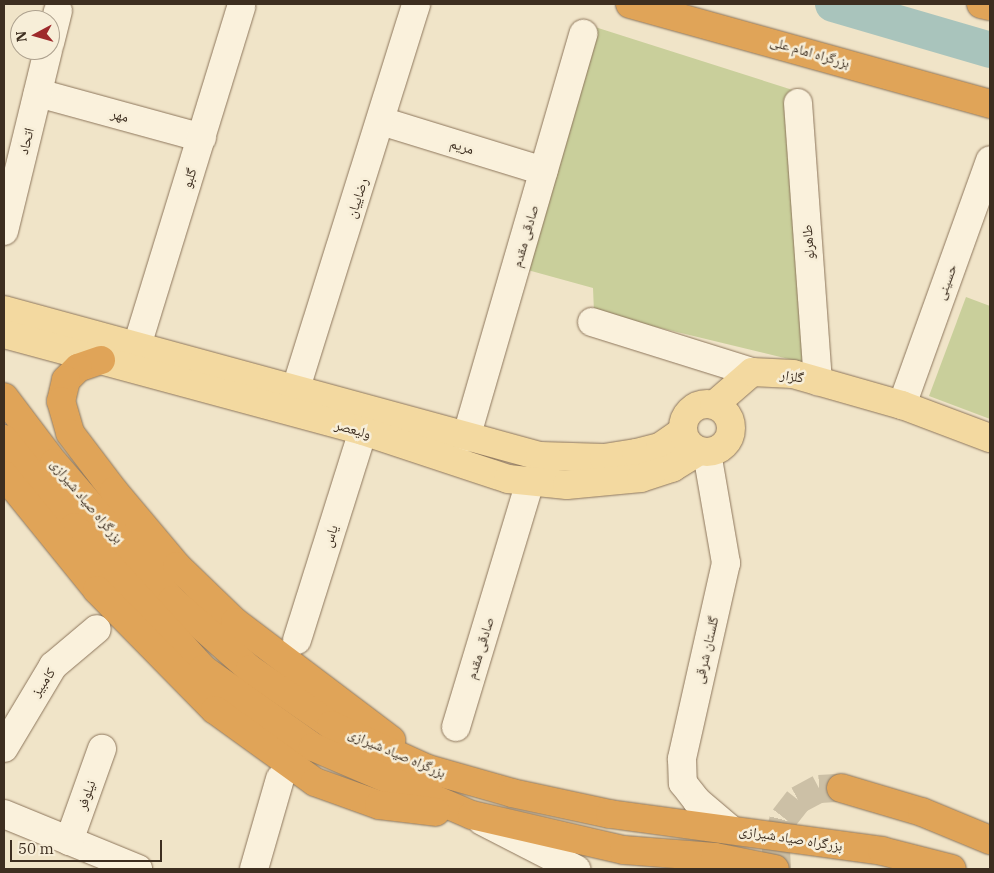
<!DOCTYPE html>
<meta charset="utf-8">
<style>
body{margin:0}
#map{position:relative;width:994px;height:873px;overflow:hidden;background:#f0e4c8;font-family:"IBM Plex Serif","Noto Naskh Arabic",serif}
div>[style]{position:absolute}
.green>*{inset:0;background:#c9cf9b}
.river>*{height:36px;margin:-18px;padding:0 18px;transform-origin:18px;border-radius:18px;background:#a9c4bc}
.highway-tunnel>*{height:28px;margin-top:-14px;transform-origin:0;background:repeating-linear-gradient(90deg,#ccc0a6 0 28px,transparent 0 42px)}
.roads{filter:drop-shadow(0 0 1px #8d765c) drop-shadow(0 0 1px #8d765c)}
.minor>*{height:28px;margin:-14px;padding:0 14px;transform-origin:14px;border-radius:14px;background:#faf1dc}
.major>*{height:28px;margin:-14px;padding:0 14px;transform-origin:14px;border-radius:14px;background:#f3d9a0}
.major>.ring{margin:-14px;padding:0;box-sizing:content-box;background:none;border:28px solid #f3d9a0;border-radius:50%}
.highway>*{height:28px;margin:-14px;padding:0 14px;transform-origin:14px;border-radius:14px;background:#e0a458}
span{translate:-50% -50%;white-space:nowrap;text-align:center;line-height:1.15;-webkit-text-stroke:5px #f7eed8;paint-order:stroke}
.street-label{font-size:14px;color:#3d2e20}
.frame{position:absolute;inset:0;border:5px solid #3d2e20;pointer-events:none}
.north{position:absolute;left:10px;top:10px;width:50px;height:50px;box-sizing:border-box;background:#f7eed8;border:1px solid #ada18e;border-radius:50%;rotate:264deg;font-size:14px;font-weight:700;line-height:20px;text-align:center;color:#3d2e20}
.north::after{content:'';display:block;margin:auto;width:18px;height:22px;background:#9e2a2b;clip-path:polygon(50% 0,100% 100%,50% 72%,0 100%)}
.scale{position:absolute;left:10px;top:840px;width:152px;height:22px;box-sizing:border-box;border:2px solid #3d2e20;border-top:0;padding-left:6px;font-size:15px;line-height:18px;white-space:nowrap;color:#3d2e20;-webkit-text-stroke:4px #f7eed8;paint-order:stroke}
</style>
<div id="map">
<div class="green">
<i style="clip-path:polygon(595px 27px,799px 92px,805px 363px,594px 312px,593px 288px,524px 269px)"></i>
<i style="clip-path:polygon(966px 297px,990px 306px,990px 419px,929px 396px)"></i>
</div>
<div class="river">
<i style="left:833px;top:4px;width:164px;rotate:16.3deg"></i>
</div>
<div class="highway-tunnel">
<i style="left:777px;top:869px;width:22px;rotate:-93deg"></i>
<i style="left:776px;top:847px;width:30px;rotate:-75deg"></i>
<i style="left:784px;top:818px;width:23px;rotate:-52deg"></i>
<i style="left:798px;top:800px;width:24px;rotate:-28deg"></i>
<i style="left:819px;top:789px;width:22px;rotate:-3deg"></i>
</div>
<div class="roads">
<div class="minor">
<i style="left:50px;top:43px;width:33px;rotate:-76deg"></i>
<i style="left:38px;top:93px;width:170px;rotate:15.3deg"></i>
<i style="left:798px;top:103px;width:279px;rotate:85.9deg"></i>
<i style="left:381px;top:121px;width:170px;rotate:17.1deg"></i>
<i style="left:4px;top:231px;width:186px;rotate:-76.3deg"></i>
<i style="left:592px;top:322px;width:168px;rotate:17.4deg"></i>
<i style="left:136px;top:349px;width:358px;rotate:-72.9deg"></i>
<i style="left:295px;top:391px;width:405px;rotate:-72.6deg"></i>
<i style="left:902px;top:405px;width:260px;rotate:-70.2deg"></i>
<i style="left:466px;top:438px;width:421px;rotate:-73.8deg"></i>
<i style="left:707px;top:453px;width:112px;rotate:80.2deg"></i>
<i style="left:726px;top:563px;width:201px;rotate:102.7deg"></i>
<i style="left:682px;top:759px;width:24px;rotate:88deg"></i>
<i style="left:683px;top:783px;width:23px;rotate:52deg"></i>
<i style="left:697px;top:801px;width:42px;rotate:40.2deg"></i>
<i style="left:297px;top:640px;width:219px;rotate:-72.5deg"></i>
<i style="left:456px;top:727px;width:256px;rotate:-73.2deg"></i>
<i style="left:4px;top:748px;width:96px;rotate:-59.1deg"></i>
<i style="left:53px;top:666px;width:57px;rotate:-40.1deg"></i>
<i style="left:4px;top:814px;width:145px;rotate:22.3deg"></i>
<i style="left:482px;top:821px;width:106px;rotate:27.1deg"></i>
<i style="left:69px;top:841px;width:98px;rotate:-70.3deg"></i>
<i style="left:254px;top:869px;width:94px;rotate:-73.9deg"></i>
</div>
<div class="major">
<i style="left:4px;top:310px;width:556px;rotate:15.24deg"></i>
<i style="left:540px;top:456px;width:64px;rotate:1.8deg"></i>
<i style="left:604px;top:458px;width:32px;rotate:-9deg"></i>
<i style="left:636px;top:453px;width:25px;rotate:-14deg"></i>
<i style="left:660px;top:447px;width:28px;rotate:-35deg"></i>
<i style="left:4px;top:334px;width:372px;rotate:15.1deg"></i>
<i style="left:363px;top:431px;width:153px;rotate:18.3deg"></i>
<i style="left:508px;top:479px;width:59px;rotate:5.8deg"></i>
<i style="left:567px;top:485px;width:74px;rotate:-5.4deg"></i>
<i style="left:641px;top:478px;width:33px;rotate:-18deg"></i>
<i style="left:672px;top:468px;width:32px;rotate:-32deg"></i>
<i class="ring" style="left:683px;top:404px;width:20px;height:20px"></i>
<i style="left:714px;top:405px;width:50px;rotate:-41deg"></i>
<i style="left:752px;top:372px;width:41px;rotate:2.8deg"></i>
<i style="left:793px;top:374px;width:113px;rotate:15.9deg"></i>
<i style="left:902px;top:405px;width:94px;rotate:20.6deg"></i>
</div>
<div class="highway">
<i style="left:630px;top:4px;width:374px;rotate:15.5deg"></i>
<i style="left:981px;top:4px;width:9px;rotate:13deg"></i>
<i style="left:101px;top:360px;width:24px;rotate:161deg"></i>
<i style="left:78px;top:368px;width:17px;rotate:135deg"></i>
<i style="left:66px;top:380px;width:22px;rotate:103deg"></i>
<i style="left:61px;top:401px;width:33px;rotate:74deg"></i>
<i style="left:70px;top:433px;width:73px;rotate:52.8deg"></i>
<i style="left:114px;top:491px;width:98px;rotate:50deg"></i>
<i style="left:177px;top:566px;width:81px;rotate:44deg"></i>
<i style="left:235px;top:622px;width:196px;rotate:37.1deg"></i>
<i style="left:4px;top:397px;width:83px;rotate:52.9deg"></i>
<i style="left:54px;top:463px;width:181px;rotate:49.3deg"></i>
<i style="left:172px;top:600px;width:104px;rotate:41.5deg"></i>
<i style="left:250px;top:669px;width:98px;rotate:34.7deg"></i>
<i style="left:331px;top:725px;width:107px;rotate:24.4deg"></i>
<i style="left:428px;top:769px;width:87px;rotate:15.9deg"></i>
<i style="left:512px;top:793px;width:100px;rotate:12.1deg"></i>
<i style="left:610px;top:814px;width:275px;rotate:7.7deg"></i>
<i style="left:882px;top:851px;width:72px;rotate:14.4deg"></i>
<i style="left:4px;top:439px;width:112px;rotate:51.5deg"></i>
<i style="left:74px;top:527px;width:192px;rotate:47.7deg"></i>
<i style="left:203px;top:669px;width:135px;rotate:35.3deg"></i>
<i style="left:313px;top:747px;width:173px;rotate:23.2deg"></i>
<i style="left:472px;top:815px;width:156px;rotate:13deg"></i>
<i style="left:624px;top:850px;width:91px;rotate:4.4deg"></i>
<i style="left:715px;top:857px;width:61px;rotate:11.3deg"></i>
<i style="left:4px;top:475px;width:148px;rotate:51deg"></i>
<i style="left:97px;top:590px;width:168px;rotate:45.5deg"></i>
<i style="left:215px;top:710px;width:123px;rotate:35.8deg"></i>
<i style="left:315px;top:782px;width:68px;rotate:19.8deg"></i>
<i style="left:379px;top:805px;width:57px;rotate:7deg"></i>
<i style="left:841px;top:788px;width:84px;rotate:16.5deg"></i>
<i style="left:922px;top:812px;width:74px;rotate:22.4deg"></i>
</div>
</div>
<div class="street-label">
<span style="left:810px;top:52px;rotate:16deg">بزرگراه امام علی</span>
<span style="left:120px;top:115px;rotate:15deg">مهر</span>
<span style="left:26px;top:141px;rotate:-76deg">اتحاد</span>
<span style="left:462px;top:146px;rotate:17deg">مریم</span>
<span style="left:189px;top:178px;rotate:-73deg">گلبو</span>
<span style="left:357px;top:198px;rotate:-72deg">رضاییان</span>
<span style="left:525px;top:236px;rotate:-74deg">صادقی مقدم</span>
<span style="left:808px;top:242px;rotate:-94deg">طاهرلو</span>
<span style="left:946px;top:282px;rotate:-70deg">حسینی</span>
<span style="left:792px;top:376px;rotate:9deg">گلزار</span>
<span style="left:353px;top:429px;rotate:16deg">ولیعصر</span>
<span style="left:87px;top:501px;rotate:50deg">بزرگراه صیاد شیرازی</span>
<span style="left:330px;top:536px;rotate:-73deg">یاس</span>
<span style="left:480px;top:648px;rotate:-73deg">صادقی مقدم</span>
<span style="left:706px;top:650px;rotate:-77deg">گلستان شرقی</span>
<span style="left:43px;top:682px;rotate:-55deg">کامبیز</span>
<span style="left:397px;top:753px;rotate:23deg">بزرگراه صیاد شیرازی</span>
<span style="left:86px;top:795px;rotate:-71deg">نیلوفر</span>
<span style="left:791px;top:838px;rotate:9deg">بزرگراه صیاد شیرازی</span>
</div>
<div class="frame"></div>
<div class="north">N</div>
<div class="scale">50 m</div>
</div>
